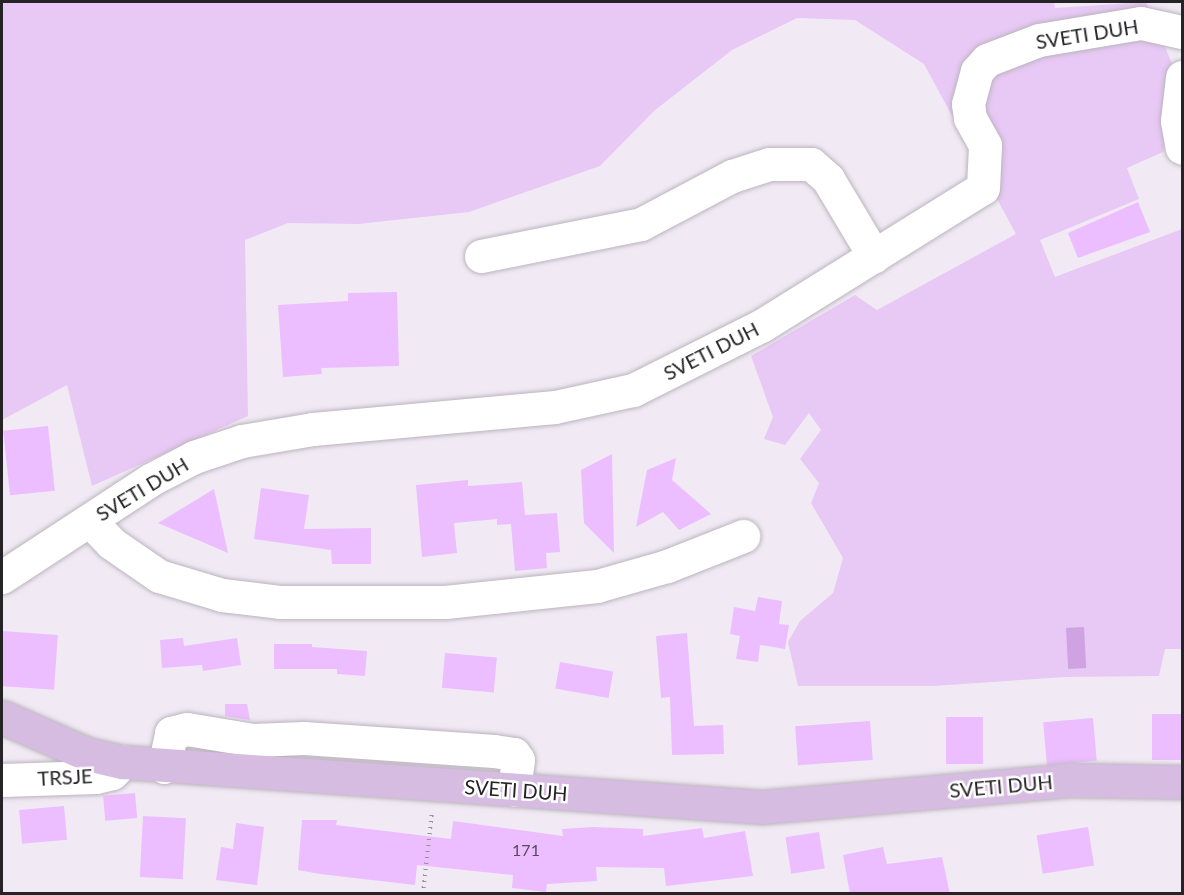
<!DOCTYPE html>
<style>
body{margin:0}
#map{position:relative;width:1184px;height:895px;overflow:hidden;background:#f1eaf4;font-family:Lato,sans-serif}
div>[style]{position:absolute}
.green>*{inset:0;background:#e8c8f5}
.water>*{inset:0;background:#cfa2e2;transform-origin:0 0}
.building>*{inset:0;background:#ecbdff;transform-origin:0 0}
.path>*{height:4px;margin-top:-2px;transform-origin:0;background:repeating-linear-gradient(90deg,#979299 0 1.5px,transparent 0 6px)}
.roads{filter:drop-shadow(0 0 2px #bbb4be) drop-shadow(0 0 2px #bbb4be)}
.minor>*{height:33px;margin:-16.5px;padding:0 16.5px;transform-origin:16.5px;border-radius:16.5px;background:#fff}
.major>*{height:33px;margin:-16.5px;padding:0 16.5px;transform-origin:16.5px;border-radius:16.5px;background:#d6bce0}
span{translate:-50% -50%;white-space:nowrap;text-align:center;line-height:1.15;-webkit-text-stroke:5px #fff;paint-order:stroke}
.number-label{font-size:16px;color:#584a5d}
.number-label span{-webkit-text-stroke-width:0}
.street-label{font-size:20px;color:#262327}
.frame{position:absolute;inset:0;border:3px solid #262327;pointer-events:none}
</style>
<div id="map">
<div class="green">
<i style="clip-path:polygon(2px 2px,1054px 2px,1055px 8px,1146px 2px,1176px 73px,1163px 152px,1127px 168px,1139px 199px,1040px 240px,1055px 277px,1182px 229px,1182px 649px,1165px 649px,1159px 676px,1065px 677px,933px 686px,798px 686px,788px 642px,800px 621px,833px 593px,843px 558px,811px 503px,819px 483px,800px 459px,821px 430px,809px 413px,785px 445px,764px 439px,773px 417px,751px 356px,855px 295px,877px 310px,1016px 234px,924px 64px,855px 20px,797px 18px,732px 50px,654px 111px,600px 166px,469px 212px,358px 224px,288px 223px,245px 240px,248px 416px,92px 486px,67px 385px,2px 420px)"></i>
</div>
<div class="water">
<i style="left:1084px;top:627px;width:41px;height:18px;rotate:87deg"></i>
</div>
<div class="building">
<i style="clip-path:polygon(1138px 202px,1150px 232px,1078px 258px,1068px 233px)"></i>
<i style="clip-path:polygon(397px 292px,399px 366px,321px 368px,322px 374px,283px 377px,278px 305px,348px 301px,348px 293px)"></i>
<i style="left:48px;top:426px;width:65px;height:45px;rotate:84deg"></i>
<i style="clip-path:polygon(612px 454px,614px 553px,584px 523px,581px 470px)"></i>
<i style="clip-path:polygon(676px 458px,672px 480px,711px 514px,679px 530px,663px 512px,636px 527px,647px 470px)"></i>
<i style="clip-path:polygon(468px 480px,468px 486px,522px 482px,525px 515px,557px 513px,560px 552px,546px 553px,547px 568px,515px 571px,511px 524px,497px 525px,497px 519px,454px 523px,457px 553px,422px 557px,416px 485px)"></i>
<i style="clip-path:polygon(261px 488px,309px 495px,304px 529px,371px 528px,371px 564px,332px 564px,331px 550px,254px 539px)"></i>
<i style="clip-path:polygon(214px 489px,228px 553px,158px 523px)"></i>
<i style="clip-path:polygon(758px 597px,782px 601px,779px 624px,789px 625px,785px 649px,760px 645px,758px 662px,736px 659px,740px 636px,730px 634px,734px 607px,755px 611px)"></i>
<i style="left:2px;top:631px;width:56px;height:55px;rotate:4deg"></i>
<i style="clip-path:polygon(687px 633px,694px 726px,723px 725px,724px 754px,672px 755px,670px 697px,661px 698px,656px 636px)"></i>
<i style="clip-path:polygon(183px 638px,184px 646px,237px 638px,241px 665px,203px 671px,202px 665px,162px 668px,160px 640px)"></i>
<i style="clip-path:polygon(274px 644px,312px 644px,312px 647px,367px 651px,365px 676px,337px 674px,337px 669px,274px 669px)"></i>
<i style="left:445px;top:653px;width:52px;height:35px;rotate:5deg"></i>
<i style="left:560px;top:662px;width:54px;height:27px;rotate:10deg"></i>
<i style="clip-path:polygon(225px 704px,247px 704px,250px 720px,225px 716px)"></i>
<i style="left:1182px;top:714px;width:46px;height:30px;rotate:90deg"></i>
<i style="left:946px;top:717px;width:37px;height:47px"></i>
<i style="left:1093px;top:718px;width:43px;height:50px;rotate:85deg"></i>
<i style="left:870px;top:721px;width:39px;height:75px;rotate:86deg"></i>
<i style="left:135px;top:793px;width:25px;height:32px;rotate:85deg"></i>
<i style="left:64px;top:806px;width:34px;height:45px;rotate:85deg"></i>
<i style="left:143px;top:816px;width:43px;height:61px;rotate:3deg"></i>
<i style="clip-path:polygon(302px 820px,337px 820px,336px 825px,451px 839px,453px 821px,563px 836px,562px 829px,593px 827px,643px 829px,643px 836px,702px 828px,704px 838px,745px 831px,753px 876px,666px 886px,664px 868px,596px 867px,597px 881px,547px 884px,546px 892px,512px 888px,513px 875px,417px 865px,415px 885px,320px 874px,298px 870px)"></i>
<i style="clip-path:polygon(236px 823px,264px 827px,257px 885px,216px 880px,221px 847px,233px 849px)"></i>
<i style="left:1088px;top:827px;width:39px;height:52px;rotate:81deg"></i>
<i style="left:819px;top:832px;width:37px;height:34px;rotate:81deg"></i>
<i style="clip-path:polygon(883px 847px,887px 864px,942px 857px,950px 894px,850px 894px,843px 855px)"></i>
</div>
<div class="path">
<i style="left:227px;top:894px;width:20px"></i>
<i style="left:423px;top:894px;width:83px;rotate:-83.8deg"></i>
</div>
<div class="roads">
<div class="minor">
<i style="left:1182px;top:77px;width:44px;rotate:96.5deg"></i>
<i style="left:1177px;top:121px;width:27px;rotate:80deg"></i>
<i style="left:481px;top:256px;width:163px;rotate:-11.3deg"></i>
<i style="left:641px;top:224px;width:103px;rotate:-27.8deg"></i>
<i style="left:732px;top:176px;width:39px;rotate:-18deg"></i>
<i style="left:769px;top:164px;width:42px"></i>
<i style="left:811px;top:164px;width:23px;rotate:41deg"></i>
<i style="left:828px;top:179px;width:90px;rotate:59.1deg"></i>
<i style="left:90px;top:521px;width:30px;rotate:46deg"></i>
<i style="left:111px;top:543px;width:58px;rotate:34.5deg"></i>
<i style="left:159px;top:576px;width:66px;rotate:16.8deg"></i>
<i style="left:222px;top:595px;width:58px;rotate:6.9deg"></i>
<i style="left:280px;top:602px;width:165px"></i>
<i style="left:445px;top:602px;width:153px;rotate:-6deg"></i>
<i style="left:597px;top:586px;width:73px;rotate:-15.9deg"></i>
<i style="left:667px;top:566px;width:82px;rotate:-21.5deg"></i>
<i style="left:2px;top:577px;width:177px;rotate:-33.2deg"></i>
<i style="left:150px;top:480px;width:50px;rotate:-27.6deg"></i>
<i style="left:194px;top:457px;width:51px;rotate:-18.4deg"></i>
<i style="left:242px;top:441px;width:72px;rotate:-9.6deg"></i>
<i style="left:313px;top:429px;width:243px;rotate:-5.2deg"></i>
<i style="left:555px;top:407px;width:80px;rotate:-12.3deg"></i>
<i style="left:633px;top:390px;width:143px;rotate:-26.6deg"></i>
<i style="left:761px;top:326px;width:261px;rotate:-31.9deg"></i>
<i style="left:983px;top:188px;width:43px;rotate:-87.3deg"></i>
<i style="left:985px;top:145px;width:31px;rotate:-119deg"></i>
<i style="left:970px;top:118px;width:14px;rotate:-98deg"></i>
<i style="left:968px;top:104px;width:34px;rotate:-75deg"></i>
<i style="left:977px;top:71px;width:15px;rotate:-48deg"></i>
<i style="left:987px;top:60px;width:56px;rotate:-21deg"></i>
<i style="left:1039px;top:40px;width:103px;rotate:-9.5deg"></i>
<i style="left:1141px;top:23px;width:42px;rotate:12.4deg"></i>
<i style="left:164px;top:767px;width:35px;rotate:-78deg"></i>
<i style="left:171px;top:733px;width:16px;rotate:-14deg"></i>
<i style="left:187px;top:729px;width:67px;rotate:9.5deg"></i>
<i style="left:253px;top:740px;width:51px;rotate:-2.2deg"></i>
<i style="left:304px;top:738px;width:190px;rotate:3.9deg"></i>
<i style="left:494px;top:751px;width:20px;rotate:9deg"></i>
<i style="left:514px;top:754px;width:7px;rotate:56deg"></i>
<i style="left:518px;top:760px;width:30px;rotate:98deg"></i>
<i style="left:2px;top:780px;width:94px;rotate:-1.8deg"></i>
<i style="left:96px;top:777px;width:16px;rotate:-14deg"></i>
<i style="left:112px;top:773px;width:16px;rotate:-45deg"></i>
</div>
<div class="major">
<i style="left:2px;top:717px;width:93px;rotate:23.5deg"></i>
<i style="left:87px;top:754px;width:37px;rotate:13deg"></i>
<i style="left:123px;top:762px;width:641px;rotate:4.03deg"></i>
<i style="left:762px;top:807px;width:309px;rotate:-5deg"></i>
<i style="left:1070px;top:780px;width:112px;rotate:1deg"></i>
</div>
</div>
<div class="number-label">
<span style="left:526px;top:850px">171</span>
</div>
<div class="street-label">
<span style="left:1087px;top:34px;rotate:-9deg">SVETI DUH</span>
<span style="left:711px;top:351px;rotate:-27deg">SVETI DUH</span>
<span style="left:142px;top:489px;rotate:-31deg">SVETI DUH</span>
<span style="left:65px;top:777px;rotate:-3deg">TRSJE</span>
<span style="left:1001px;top:786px;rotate:-5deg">SVETI DUH</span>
<span style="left:516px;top:790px;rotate:4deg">SVETI DUH</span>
</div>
<div class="frame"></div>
</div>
